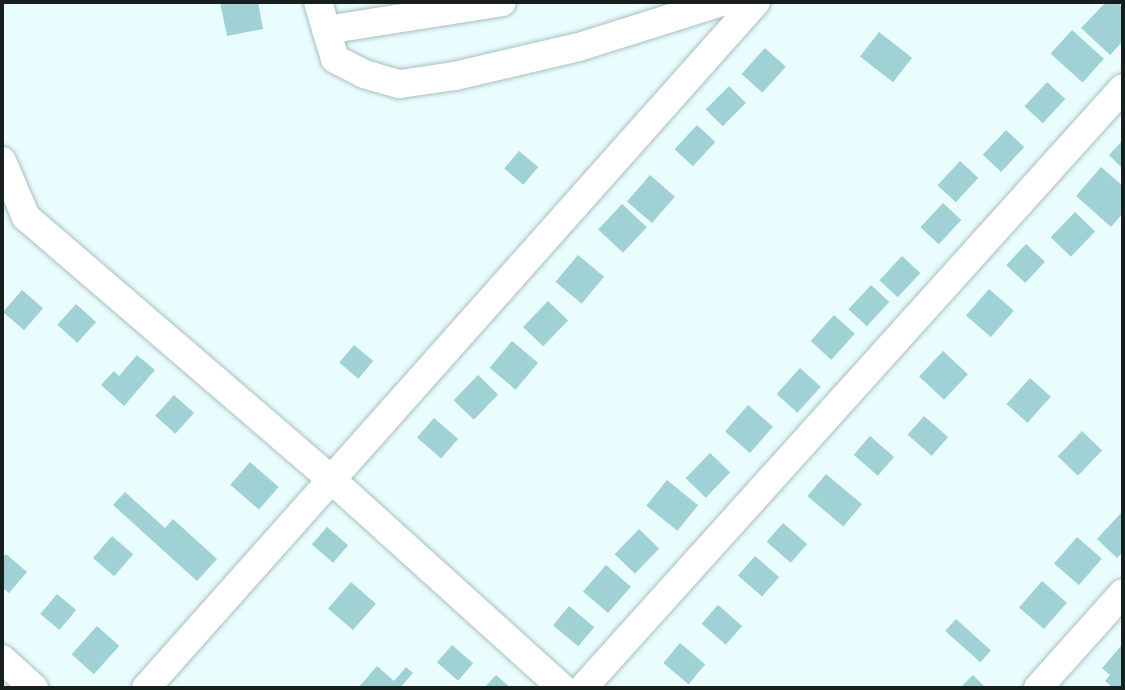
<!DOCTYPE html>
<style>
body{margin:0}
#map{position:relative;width:1125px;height:690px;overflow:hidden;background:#e9fdff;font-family:"Golos Text",sans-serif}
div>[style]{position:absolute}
.building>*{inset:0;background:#9fd1d5;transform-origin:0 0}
.roads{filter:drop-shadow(0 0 2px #aabebf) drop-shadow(0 0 2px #aabebf)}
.minor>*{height:28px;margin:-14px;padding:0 14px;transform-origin:14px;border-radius:14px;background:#fff}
span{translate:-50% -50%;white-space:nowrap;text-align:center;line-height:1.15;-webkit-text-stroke:7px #fff;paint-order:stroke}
.frame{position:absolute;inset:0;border:4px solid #161e1e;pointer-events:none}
</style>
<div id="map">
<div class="building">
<i style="clip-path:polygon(220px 2px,258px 2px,263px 29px,227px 36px)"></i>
<i style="clip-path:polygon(1106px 2px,1117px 2px,1123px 8px,1123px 41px,1110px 55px,1081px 28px)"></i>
<i style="left:1072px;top:30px;width:43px;height:32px;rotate:42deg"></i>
<i style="left:879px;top:32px;width:42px;height:31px;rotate:38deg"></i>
<i style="left:765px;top:48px;width:28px;height:35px;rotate:42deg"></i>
<i style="left:1047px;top:82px;width:25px;height:33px;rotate:43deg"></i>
<i style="left:729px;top:86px;width:24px;height:33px;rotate:45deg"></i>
<i style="left:697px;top:125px;width:25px;height:33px;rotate:43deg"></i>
<i style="left:1006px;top:130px;width:25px;height:34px;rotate:43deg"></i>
<i style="clip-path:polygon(1123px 140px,1123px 169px,1109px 155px)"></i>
<i style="left:519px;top:151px;width:25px;height:23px;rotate:40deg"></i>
<i style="left:960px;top:161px;width:25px;height:33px;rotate:43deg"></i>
<i style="clip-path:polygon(1101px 167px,1123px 186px,1123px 213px,1111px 227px,1076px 196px)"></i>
<i style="left:650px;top:175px;width:33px;height:35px;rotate:41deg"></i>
<i style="left:943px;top:203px;width:25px;height:33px;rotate:43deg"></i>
<i style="left:622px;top:204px;width:34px;height:35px;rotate:43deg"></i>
<i style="left:1075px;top:212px;width:28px;height:35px;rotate:44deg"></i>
<i style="left:1026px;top:244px;width:26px;height:29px;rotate:43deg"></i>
<i style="left:578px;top:255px;width:34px;height:35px;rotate:40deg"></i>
<i style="left:902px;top:256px;width:25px;height:33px;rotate:43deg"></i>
<i style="left:871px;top:285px;width:25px;height:33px;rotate:43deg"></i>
<i style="left:989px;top:289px;width:33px;height:35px;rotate:41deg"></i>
<i style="left:22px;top:290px;width:28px;height:29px;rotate:41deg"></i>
<i style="left:548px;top:301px;width:28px;height:36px;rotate:44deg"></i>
<i style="left:76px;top:304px;width:27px;height:28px;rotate:42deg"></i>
<i style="left:834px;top:315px;width:28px;height:35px;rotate:42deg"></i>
<i style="left:512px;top:341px;width:34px;height:35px;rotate:40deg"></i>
<i style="left:354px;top:345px;width:25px;height:23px;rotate:40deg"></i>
<i style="left:943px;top:351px;width:34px;height:35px;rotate:43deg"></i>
<i style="clip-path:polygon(137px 355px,155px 370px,124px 406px,101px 385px,114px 371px,119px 376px)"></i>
<i style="left:800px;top:368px;width:28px;height:35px;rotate:42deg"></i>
<i style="left:478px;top:375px;width:28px;height:35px;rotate:44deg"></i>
<i style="left:1030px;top:378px;width:28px;height:35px;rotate:42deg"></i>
<i style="left:174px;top:395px;width:27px;height:28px;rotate:42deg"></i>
<i style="left:748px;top:405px;width:33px;height:35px;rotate:41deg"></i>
<i style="left:924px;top:416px;width:32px;height:25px;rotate:41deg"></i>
<i style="left:434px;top:418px;width:32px;height:26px;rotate:41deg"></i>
<i style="left:1082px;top:431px;width:28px;height:35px;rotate:44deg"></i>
<i style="left:870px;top:436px;width:32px;height:25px;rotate:41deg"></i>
<i style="left:710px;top:453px;width:28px;height:35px;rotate:44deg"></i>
<i style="left:250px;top:462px;width:38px;height:30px;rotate:41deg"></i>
<i style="left:826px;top:474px;width:47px;height:29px;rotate:40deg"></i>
<i style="left:667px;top:480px;width:40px;height:33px;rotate:39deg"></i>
<i style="clip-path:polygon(125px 492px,165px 528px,173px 519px,217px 559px,197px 581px,113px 505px)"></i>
<i style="clip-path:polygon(1121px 513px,1123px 552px,1117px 558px,1097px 539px)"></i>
<i style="left:783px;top:523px;width:32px;height:25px;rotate:41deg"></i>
<i style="left:327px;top:527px;width:28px;height:23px;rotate:41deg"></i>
<i style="left:639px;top:529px;width:28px;height:35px;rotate:44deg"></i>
<i style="left:112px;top:536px;width:28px;height:29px;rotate:41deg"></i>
<i style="left:1077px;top:537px;width:33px;height:35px;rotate:41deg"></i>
<i style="clip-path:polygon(6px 554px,27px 572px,9px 593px,2px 587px,2px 559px)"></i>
<i style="left:755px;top:556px;width:32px;height:26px;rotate:41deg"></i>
<i style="left:606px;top:565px;width:33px;height:35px;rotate:41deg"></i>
<i style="left:1042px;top:581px;width:33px;height:35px;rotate:41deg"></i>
<i style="left:351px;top:582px;width:33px;height:35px;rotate:41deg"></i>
<i style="left:57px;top:594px;width:25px;height:26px;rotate:40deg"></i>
<i style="left:718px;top:605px;width:32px;height:25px;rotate:41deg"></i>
<i style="left:569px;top:606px;width:33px;height:25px;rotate:40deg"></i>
<i style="left:956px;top:619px;width:47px;height:16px;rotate:42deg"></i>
<i style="left:97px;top:626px;width:30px;height:38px;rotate:42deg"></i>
<i style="left:680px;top:643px;width:33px;height:26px;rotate:40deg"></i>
<i style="left:452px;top:645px;width:28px;height:23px;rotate:41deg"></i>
<i style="clip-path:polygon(1121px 646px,1123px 688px,1113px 688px,1105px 681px,1110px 675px,1102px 668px)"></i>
<i style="clip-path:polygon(377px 666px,394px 681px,406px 667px,413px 673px,400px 688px,358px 688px)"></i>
<i style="clip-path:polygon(496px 675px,511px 688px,484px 688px)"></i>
<i style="clip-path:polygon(973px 675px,986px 688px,960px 688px)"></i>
</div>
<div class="roads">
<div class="minor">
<i style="left:318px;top:2px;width:59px;rotate:73.4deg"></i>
<i style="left:335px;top:59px;width:33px;rotate:27deg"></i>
<i style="left:364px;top:74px;width:37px;rotate:16deg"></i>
<i style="left:400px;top:84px;width:56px;rotate:-8.3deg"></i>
<i style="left:455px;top:76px;width:127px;rotate:-13.2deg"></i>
<i style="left:579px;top:47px;width:150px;rotate:-17.5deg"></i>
<i style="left:326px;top:30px;width:178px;rotate:-9deg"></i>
<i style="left:2px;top:161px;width:61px;rotate:66.8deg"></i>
<i style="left:26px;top:217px;width:403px;rotate:40.7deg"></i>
<i style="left:332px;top:480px;width:310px;rotate:42.1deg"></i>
<i style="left:2px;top:659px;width:43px;rotate:42.2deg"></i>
<i style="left:146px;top:688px;width:918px;rotate:-48.36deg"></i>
<i style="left:583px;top:688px;width:807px;rotate:-48.01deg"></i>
<i style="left:1038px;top:688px;width:127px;rotate:-48.2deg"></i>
</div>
</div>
<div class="frame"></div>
</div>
